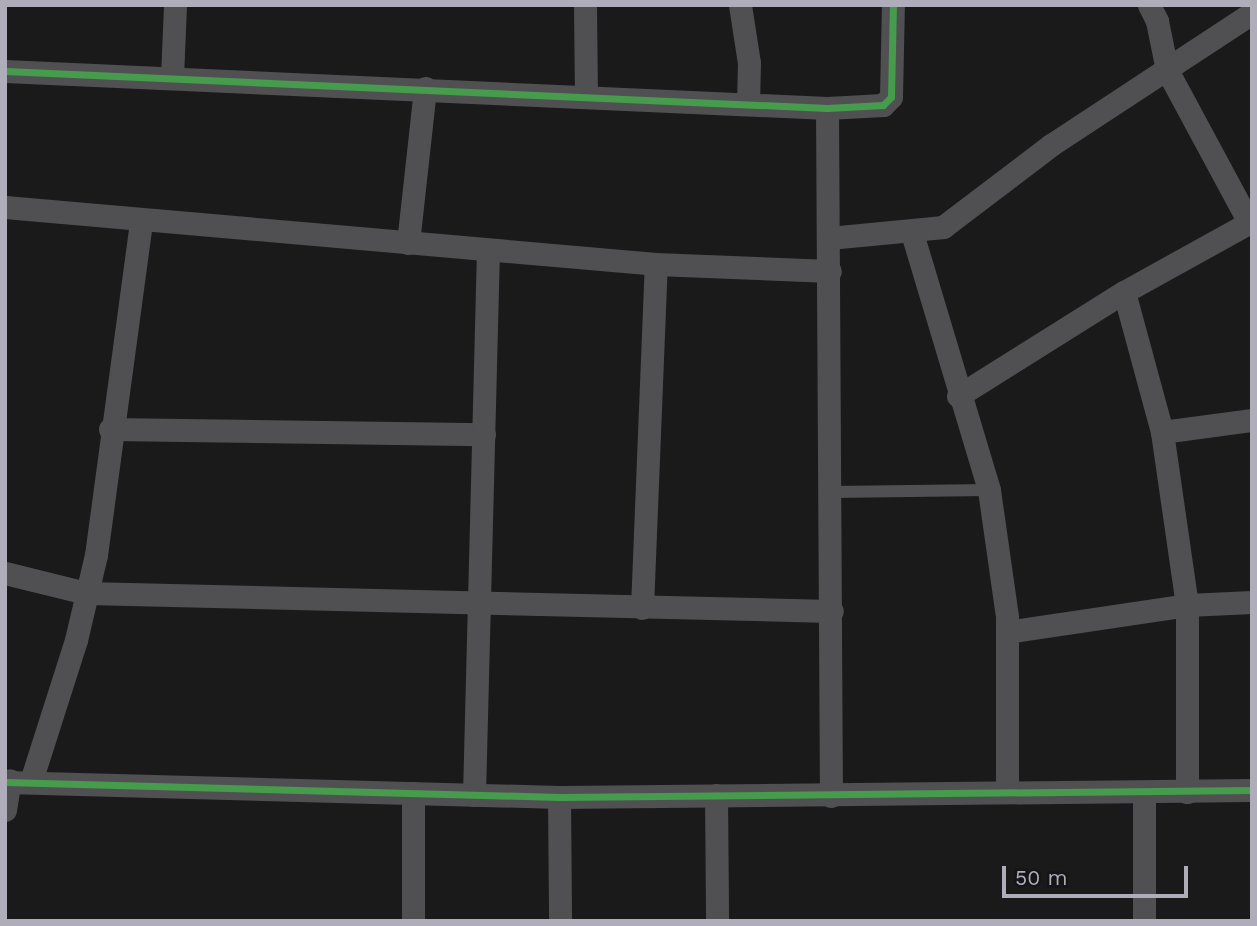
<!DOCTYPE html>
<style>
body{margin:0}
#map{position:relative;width:1257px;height:926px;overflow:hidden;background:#1a1a1a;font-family:"Work Sans",sans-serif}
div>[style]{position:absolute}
.service>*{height:12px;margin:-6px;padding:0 6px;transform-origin:6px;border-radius:6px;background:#505053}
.minor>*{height:23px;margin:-11.5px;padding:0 11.5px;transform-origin:11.5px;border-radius:11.5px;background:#505053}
.cycleway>*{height:7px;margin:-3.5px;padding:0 3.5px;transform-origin:3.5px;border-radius:3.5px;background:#469c4c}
span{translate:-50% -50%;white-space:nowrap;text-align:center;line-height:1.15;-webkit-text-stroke:5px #151416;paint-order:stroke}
.frame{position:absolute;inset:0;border:7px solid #aeadb9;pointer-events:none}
.scale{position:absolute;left:1002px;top:866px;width:186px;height:32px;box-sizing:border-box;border:4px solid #aeadb9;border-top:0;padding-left:9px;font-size:21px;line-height:24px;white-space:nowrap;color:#aeadb9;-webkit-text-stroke:5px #151416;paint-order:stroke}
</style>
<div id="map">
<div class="service">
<i style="left:831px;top:492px;width:158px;rotate:-0.7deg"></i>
</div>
<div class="minor">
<i style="left:585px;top:5px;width:91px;rotate:89.4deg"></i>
<i style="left:740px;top:5px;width:59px;rotate:81.2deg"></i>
<i style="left:749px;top:63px;width:40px;rotate:91.4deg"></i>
<i style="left:1149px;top:5px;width:18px;rotate:63deg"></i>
<i style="left:1157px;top:21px;width:50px;rotate:78.5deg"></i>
<i style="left:1167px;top:70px;width:173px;rotate:61.7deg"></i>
<i style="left:5px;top:71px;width:823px;rotate:2.58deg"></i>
<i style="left:827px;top:108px;width:56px;rotate:-3.1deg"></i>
<i style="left:883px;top:105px;width:11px;rotate:-45deg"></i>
<i style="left:891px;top:97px;width:92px;rotate:-88.8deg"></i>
<i style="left:172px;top:77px;width:72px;rotate:-87.6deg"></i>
<i style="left:827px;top:108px;width:688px;rotate:89.67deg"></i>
<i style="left:5px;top:207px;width:653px;rotate:5deg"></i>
<i style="left:656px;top:264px;width:174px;rotate:2.3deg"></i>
<i style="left:912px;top:233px;width:268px;rotate:73.3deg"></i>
<i style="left:989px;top:490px;width:127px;rotate:81.9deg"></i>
<i style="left:1007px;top:616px;width:174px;rotate:90deg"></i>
<i style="left:829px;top:238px;width:115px;rotate:-5.5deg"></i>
<i style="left:943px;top:227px;width:136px;rotate:-37.2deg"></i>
<i style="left:1051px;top:145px;width:240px;rotate:-33.3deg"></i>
<i style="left:408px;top:243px;width:156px;rotate:-83.7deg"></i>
<i style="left:1124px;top:292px;width:145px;rotate:74.8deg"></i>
<i style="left:1162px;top:432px;width:175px;rotate:81.8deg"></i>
<i style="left:1187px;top:605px;width:187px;rotate:90deg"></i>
<i style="left:958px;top:396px;width:196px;rotate:-32.1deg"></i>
<i style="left:1124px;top:292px;width:146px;rotate:-29deg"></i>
<i style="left:110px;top:429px;width:374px;rotate:0.8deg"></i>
<i style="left:1162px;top:432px;width:91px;rotate:-7.6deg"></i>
<i style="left:5px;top:573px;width:83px;rotate:13.9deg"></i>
<i style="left:86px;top:593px;width:746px;rotate:1.38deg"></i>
<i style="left:642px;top:608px;width:344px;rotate:-87.7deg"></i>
<i style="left:1007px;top:632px;width:182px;rotate:-8.5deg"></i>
<i style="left:1187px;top:605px;width:65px;rotate:-2.6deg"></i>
<i style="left:31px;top:781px;width:148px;rotate:-72.3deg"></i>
<i style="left:76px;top:640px;width:87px;rotate:-76.8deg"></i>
<i style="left:96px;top:555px;width:338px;rotate:-82.3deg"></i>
<i style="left:5px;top:782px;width:554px;rotate:1.55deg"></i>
<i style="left:559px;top:797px;width:693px;rotate:-0.58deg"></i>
<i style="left:1144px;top:792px;width:129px;rotate:90deg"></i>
<i style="left:413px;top:793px;width:128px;rotate:90deg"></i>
<i style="left:474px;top:795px;width:545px;rotate:-88.53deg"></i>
<i style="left:716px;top:795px;width:126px;rotate:89.5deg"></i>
<i style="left:559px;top:797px;width:124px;rotate:89.5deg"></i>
<i style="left:5px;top:810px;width:30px;rotate:-81deg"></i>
</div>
<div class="cycleway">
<i style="left:5px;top:71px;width:823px;rotate:2.58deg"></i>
<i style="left:827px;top:108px;width:56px;rotate:-3.1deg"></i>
<i style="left:883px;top:105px;width:11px;rotate:-45deg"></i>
<i style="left:891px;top:97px;width:92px;rotate:-88.8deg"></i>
<i style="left:5px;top:782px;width:554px;rotate:1.55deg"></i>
<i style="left:559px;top:797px;width:693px;rotate:-0.58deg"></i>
</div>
<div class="frame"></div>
<div class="scale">50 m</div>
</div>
